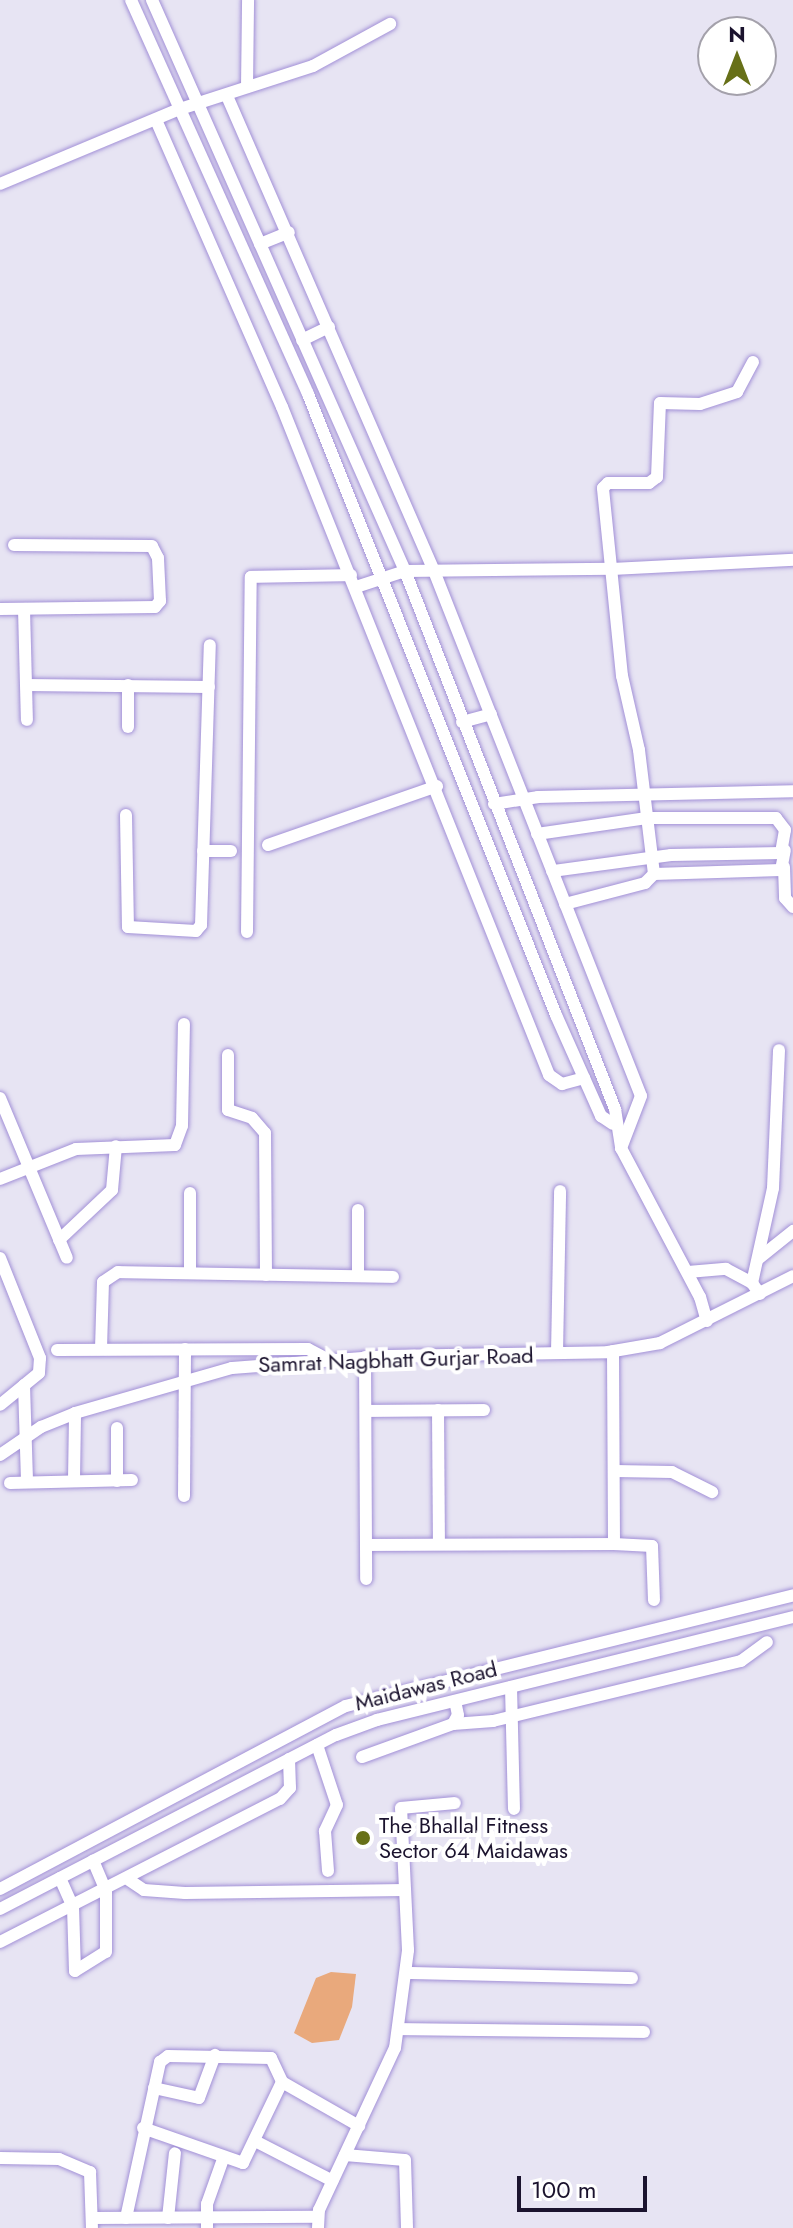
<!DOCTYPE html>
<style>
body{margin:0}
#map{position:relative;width:793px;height:2228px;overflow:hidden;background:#e7e4f3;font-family:Jost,sans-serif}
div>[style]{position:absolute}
.green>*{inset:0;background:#e9a97c}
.roads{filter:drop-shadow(0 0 2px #a290d7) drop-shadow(0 0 2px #a290d7)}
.minor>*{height:12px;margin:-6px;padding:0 6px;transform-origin:6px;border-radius:6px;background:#fff}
.dots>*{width:22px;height:22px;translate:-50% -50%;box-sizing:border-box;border:4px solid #fff;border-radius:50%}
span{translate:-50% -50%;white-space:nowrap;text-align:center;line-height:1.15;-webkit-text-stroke:8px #fff;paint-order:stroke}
.street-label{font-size:22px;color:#1b132e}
.poi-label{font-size:22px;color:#1b132e}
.left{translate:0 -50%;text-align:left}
.north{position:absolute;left:697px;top:16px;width:80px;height:80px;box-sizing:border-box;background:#fff;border:2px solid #a4a1ab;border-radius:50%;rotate:0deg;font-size:22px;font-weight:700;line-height:32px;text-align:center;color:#1b132e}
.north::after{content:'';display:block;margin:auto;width:28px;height:36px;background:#677018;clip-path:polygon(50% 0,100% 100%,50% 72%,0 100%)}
.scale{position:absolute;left:517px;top:2176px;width:130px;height:36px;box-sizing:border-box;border:4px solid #1b132e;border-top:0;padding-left:10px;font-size:24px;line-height:28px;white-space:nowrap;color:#1b132e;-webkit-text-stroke:6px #fff;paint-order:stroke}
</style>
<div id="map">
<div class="green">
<i style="clip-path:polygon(331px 1972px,356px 1974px,352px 2007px,339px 2040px,312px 2043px,294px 2033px,316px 1978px)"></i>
</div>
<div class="roads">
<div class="minor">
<i style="left:131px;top:0;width:432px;rotate:65.8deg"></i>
<i style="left:308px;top:394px;width:669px;rotate:68.23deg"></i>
<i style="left:556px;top:1015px;width:111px;rotate:66deg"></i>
<i style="left:601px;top:1116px;width:14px;rotate:34deg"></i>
<i style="left:152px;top:0;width:625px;rotate:66.1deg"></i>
<i style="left:405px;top:571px;width:578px;rotate:68.68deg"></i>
<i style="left:615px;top:1109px;width:39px;rotate:81deg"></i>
<i style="left:621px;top:1148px;width:169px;rotate:62.1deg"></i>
<i style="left:700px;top:1297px;width:25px;rotate:74deg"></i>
<i style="left:247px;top:87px;width:87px;rotate:-89.3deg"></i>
<i style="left:227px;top:96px;width:518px;rotate:66.45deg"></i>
<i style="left:434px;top:571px;width:564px;rotate:68.48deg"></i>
<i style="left:641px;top:1096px;width:56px;rotate:111deg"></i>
<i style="left:156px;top:120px;width:313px;rotate:66.3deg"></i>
<i style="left:282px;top:407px;width:719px;rotate:68.21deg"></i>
<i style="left:549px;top:1075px;width:16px;rotate:35deg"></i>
<i style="left:562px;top:1084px;width:23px;rotate:-15deg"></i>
<i style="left:0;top:184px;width:192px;rotate:-22.7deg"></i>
<i style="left:177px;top:110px;width:143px;rotate:-17.9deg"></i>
<i style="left:313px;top:66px;width:88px;rotate:-28.6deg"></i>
<i style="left:260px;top:244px;width:31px;rotate:-22deg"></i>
<i style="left:302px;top:340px;width:30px;rotate:-26deg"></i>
<i style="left:356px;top:587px;width:52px;rotate:-18.1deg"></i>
<i style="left:405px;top:571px;width:208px;rotate:-0.6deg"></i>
<i style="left:613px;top:569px;width:180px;rotate:-2.9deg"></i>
<i style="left:0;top:609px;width:155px;rotate:-0.7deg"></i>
<i style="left:155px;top:607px;width:8px;rotate:-50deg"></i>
<i style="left:160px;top:601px;width:43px;rotate:-92.7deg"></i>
<i style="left:158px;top:558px;width:13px;rotate:-117deg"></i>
<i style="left:152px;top:546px;width:138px;rotate:-179.6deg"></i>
<i style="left:24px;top:609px;width:111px;rotate:88.5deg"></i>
<i style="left:26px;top:685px;width:183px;rotate:0.6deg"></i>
<i style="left:128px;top:685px;width:42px;rotate:90deg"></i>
<i style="left:462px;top:722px;width:30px;rotate:-15deg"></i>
<i style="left:494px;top:804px;width:45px;rotate:-9deg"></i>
<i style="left:538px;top:797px;width:255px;rotate:-1.3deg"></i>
<i style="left:126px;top:815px;width:112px;rotate:89deg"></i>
<i style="left:128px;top:927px;width:68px;rotate:3.4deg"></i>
<i style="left:196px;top:931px;width:8px;rotate:-50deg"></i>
<i style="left:201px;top:925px;width:280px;rotate:-88.2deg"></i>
<i style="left:537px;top:834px;width:111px;rotate:-8.3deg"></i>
<i style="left:647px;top:818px;width:129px"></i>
<i style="left:776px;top:818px;width:15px;rotate:53deg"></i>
<i style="left:785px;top:830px;width:23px;rotate:100deg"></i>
<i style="left:781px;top:853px;width:110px;rotate:179deg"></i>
<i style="left:671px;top:855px;width:120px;rotate:172.3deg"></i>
<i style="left:268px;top:845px;width:179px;rotate:-19.2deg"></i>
<i style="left:203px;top:851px;width:28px"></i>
<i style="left:784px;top:867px;width:31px;rotate:88deg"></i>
<i style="left:785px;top:898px;width:12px;rotate:48deg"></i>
<i style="left:654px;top:874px;width:127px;rotate:-1.8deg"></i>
<i style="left:781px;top:870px;width:20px;rotate:-79deg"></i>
<i style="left:565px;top:904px;width:83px;rotate:-14.7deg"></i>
<i style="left:645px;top:883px;width:13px;rotate:-45deg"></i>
<i style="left:654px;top:874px;width:125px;rotate:-96.9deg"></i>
<i style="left:639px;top:750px;width:76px;rotate:-102.9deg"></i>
<i style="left:622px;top:676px;width:189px;rotate:-95.8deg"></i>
<i style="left:603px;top:488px;width:7px;rotate:-45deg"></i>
<i style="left:608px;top:483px;width:41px"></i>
<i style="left:649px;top:483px;width:10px;rotate:-37deg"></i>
<i style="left:657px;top:477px;width:74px;rotate:-87.7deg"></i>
<i style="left:660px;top:403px;width:40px;rotate:1.4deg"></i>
<i style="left:700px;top:404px;width:39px;rotate:-18deg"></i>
<i style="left:737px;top:392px;width:34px;rotate:-62deg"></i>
<i style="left:247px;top:932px;width:355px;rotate:-89.4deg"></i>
<i style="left:251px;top:577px;width:100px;rotate:-1.1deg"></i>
<i style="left:228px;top:1055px;width:55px;rotate:90deg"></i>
<i style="left:228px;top:1110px;width:25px;rotate:18deg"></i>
<i style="left:252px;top:1118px;width:20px;rotate:49deg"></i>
<i style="left:265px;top:1133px;width:142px;rotate:89.6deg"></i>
<i style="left:0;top:1098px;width:173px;rotate:67.3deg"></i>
<i style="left:0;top:1179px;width:82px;rotate:-21.5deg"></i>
<i style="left:76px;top:1149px;width:99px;rotate:-2.3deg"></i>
<i style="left:175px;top:1145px;width:20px;rotate:-70deg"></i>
<i style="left:182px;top:1126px;width:102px;rotate:-88.9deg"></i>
<i style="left:190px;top:1193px;width:80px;rotate:90deg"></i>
<i style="left:59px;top:1240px;width:73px;rotate:-43.3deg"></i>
<i style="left:112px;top:1190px;width:44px;rotate:-84.8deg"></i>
<i style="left:0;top:1258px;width:108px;rotate:68.2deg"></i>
<i style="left:40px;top:1358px;width:15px;rotate:94deg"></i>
<i style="left:39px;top:1373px;width:50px;rotate:140.6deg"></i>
<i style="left:758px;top:1259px;width:45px;rotate:-38.7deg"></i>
<i style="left:688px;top:1272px;width:38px;rotate:-5deg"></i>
<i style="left:726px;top:1269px;width:30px;rotate:28deg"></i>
<i style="left:358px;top:1276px;width:66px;rotate:-90deg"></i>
<i style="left:760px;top:1294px;width:14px;rotate:-126deg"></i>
<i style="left:752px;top:1283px;width:97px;rotate:-77.5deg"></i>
<i style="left:773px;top:1188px;width:138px;rotate:-87.5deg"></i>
<i style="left:101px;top:1349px;width:67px;rotate:-88.3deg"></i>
<i style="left:103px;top:1282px;width:18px;rotate:-34deg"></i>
<i style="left:118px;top:1272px;width:275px;rotate:1deg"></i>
<i style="left:57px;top:1350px;width:251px;rotate:-0.2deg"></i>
<i style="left:308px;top:1349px;width:21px;rotate:28deg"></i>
<i style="left:613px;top:1351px;width:193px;rotate:89.7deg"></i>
<i style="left:614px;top:1544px;width:38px;rotate:3deg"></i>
<i style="left:652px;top:1546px;width:54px;rotate:87.9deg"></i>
<i style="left:557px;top:1353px;width:162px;rotate:-88.9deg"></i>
<i style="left:365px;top:1357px;width:222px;rotate:89.7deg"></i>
<i style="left:24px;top:1385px;width:96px;rotate:88.2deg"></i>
<i style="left:438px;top:1410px;width:134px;rotate:89.6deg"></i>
<i style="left:366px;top:1411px;width:118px;rotate:-0.5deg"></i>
<i style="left:0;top:1455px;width:50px;rotate:-34.3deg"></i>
<i style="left:41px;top:1427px;width:37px;rotate:-22deg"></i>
<i style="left:75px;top:1413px;width:163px;rotate:-16deg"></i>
<i style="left:232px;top:1368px;width:157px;rotate:-4.4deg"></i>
<i style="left:389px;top:1356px;width:219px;rotate:-1deg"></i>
<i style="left:608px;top:1352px;width:53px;rotate:-9.8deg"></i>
<i style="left:660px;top:1343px;width:149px;rotate:-26.7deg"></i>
<i style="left:615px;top:1471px;width:57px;rotate:1deg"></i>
<i style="left:672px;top:1472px;width:45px;rotate:26.6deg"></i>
<i style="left:74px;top:1480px;width:67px;rotate:-89.1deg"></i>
<i style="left:117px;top:1481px;width:53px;rotate:-90deg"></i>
<i style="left:10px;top:1483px;width:122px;rotate:-1.4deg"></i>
<i style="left:184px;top:1496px;width:147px;rotate:-89.6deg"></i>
<i style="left:366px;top:1545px;width:248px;rotate:-0.2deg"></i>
<i style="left:511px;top:1687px;width:122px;rotate:88.6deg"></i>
<i style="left:453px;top:1724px;width:40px;rotate:-4.3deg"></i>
<i style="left:493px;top:1721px;width:255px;rotate:-13.6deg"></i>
<i style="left:741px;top:1661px;width:32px;rotate:-36deg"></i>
<i style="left:317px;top:1745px;width:63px;rotate:71.6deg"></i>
<i style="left:337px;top:1805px;width:29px;rotate:115deg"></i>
<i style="left:325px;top:1831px;width:40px;rotate:85.7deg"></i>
<i style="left:362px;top:1757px;width:97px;rotate:-19.9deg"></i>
<i style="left:453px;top:1724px;width:10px;rotate:-61deg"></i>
<i style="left:458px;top:1715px;width:14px;rotate:-102deg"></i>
<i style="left:60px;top:1878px;width:32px;rotate:66deg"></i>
<i style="left:73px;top:1907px;width:64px;rotate:88.2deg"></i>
<i style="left:75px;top:1971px;width:36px;rotate:-32deg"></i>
<i style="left:106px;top:1952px;width:61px;rotate:-90deg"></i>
<i style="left:106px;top:1891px;width:33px;rotate:-113deg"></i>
<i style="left:129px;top:1880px;width:18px;rotate:34deg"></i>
<i style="left:144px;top:1890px;width:41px;rotate:4.2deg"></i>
<i style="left:185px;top:1893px;width:220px;rotate:-0.8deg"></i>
<i style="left:0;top:1889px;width:391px;rotate:-27.9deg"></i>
<i style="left:346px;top:1706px;width:461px;rotate:-13.9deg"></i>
<i style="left:0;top:1909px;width:378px;rotate:-27.4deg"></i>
<i style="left:336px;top:1735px;width:44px;rotate:-20.1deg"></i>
<i style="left:377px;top:1720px;width:429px;rotate:-13.9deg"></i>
<i style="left:0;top:1942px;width:314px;rotate:-27.1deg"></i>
<i style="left:280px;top:1799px;width:15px;rotate:-48deg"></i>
<i style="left:290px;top:1788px;width:29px;rotate:-92deg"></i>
<i style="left:407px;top:1973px;width:225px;rotate:1.3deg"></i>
<i style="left:398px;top:2029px;width:246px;rotate:0.7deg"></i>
<i style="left:154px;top:2088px;width:46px;rotate:12.5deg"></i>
<i style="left:199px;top:2098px;width:46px;rotate:-69.6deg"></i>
<i style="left:143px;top:2128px;width:106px;rotate:19.3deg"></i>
<i style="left:243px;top:2163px;width:90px;rotate:-64.3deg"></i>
<i style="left:257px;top:2142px;width:85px;rotate:27.2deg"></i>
<i style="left:345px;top:2155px;width:60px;rotate:4.8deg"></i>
<i style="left:405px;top:2160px;width:68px;rotate:88.3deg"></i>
<i style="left:0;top:2158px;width:59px;rotate:1deg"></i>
<i style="left:59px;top:2159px;width:34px;rotate:23deg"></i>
<i style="left:90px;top:2172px;width:56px;rotate:88deg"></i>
<i style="left:92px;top:2218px;width:226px;rotate:-0.3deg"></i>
<i style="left:126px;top:2218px;width:160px;rotate:-77.7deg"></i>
<i style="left:160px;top:2062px;width:10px;rotate:-37deg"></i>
<i style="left:168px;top:2056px;width:103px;rotate:1.1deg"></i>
<i style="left:271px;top:2058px;width:26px;rotate:65deg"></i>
<i style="left:282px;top:2082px;width:89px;rotate:29.7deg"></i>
<i style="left:168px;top:2218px;width:65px;rotate:-83.9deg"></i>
<i style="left:207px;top:2228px;width:24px;rotate:-90deg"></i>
<i style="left:207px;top:2204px;width:48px;rotate:-70.4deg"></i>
<i style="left:318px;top:2228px;width:18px;rotate:-87deg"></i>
<i style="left:319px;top:2210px;width:179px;rotate:-64.9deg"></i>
<i style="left:395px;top:2048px;width:99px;rotate:-82.4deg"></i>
<i style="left:408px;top:1950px;width:142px;rotate:-92.8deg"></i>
<i style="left:401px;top:1808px;width:54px;rotate:-5.3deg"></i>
</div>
</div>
<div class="dots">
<i style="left:363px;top:1838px;background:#677018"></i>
</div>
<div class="street-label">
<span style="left:396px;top:1360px;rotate:-2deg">Samrat Nagbhatt Gurjar Road</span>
<span style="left:426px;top:1686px;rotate:-14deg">Maidawas Road</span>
</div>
<div class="poi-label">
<span class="left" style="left:379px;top:1838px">The Bhallal Fitness<br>Sector 64 Maidawas</span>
</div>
<div class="north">N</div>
<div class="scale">100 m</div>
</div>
